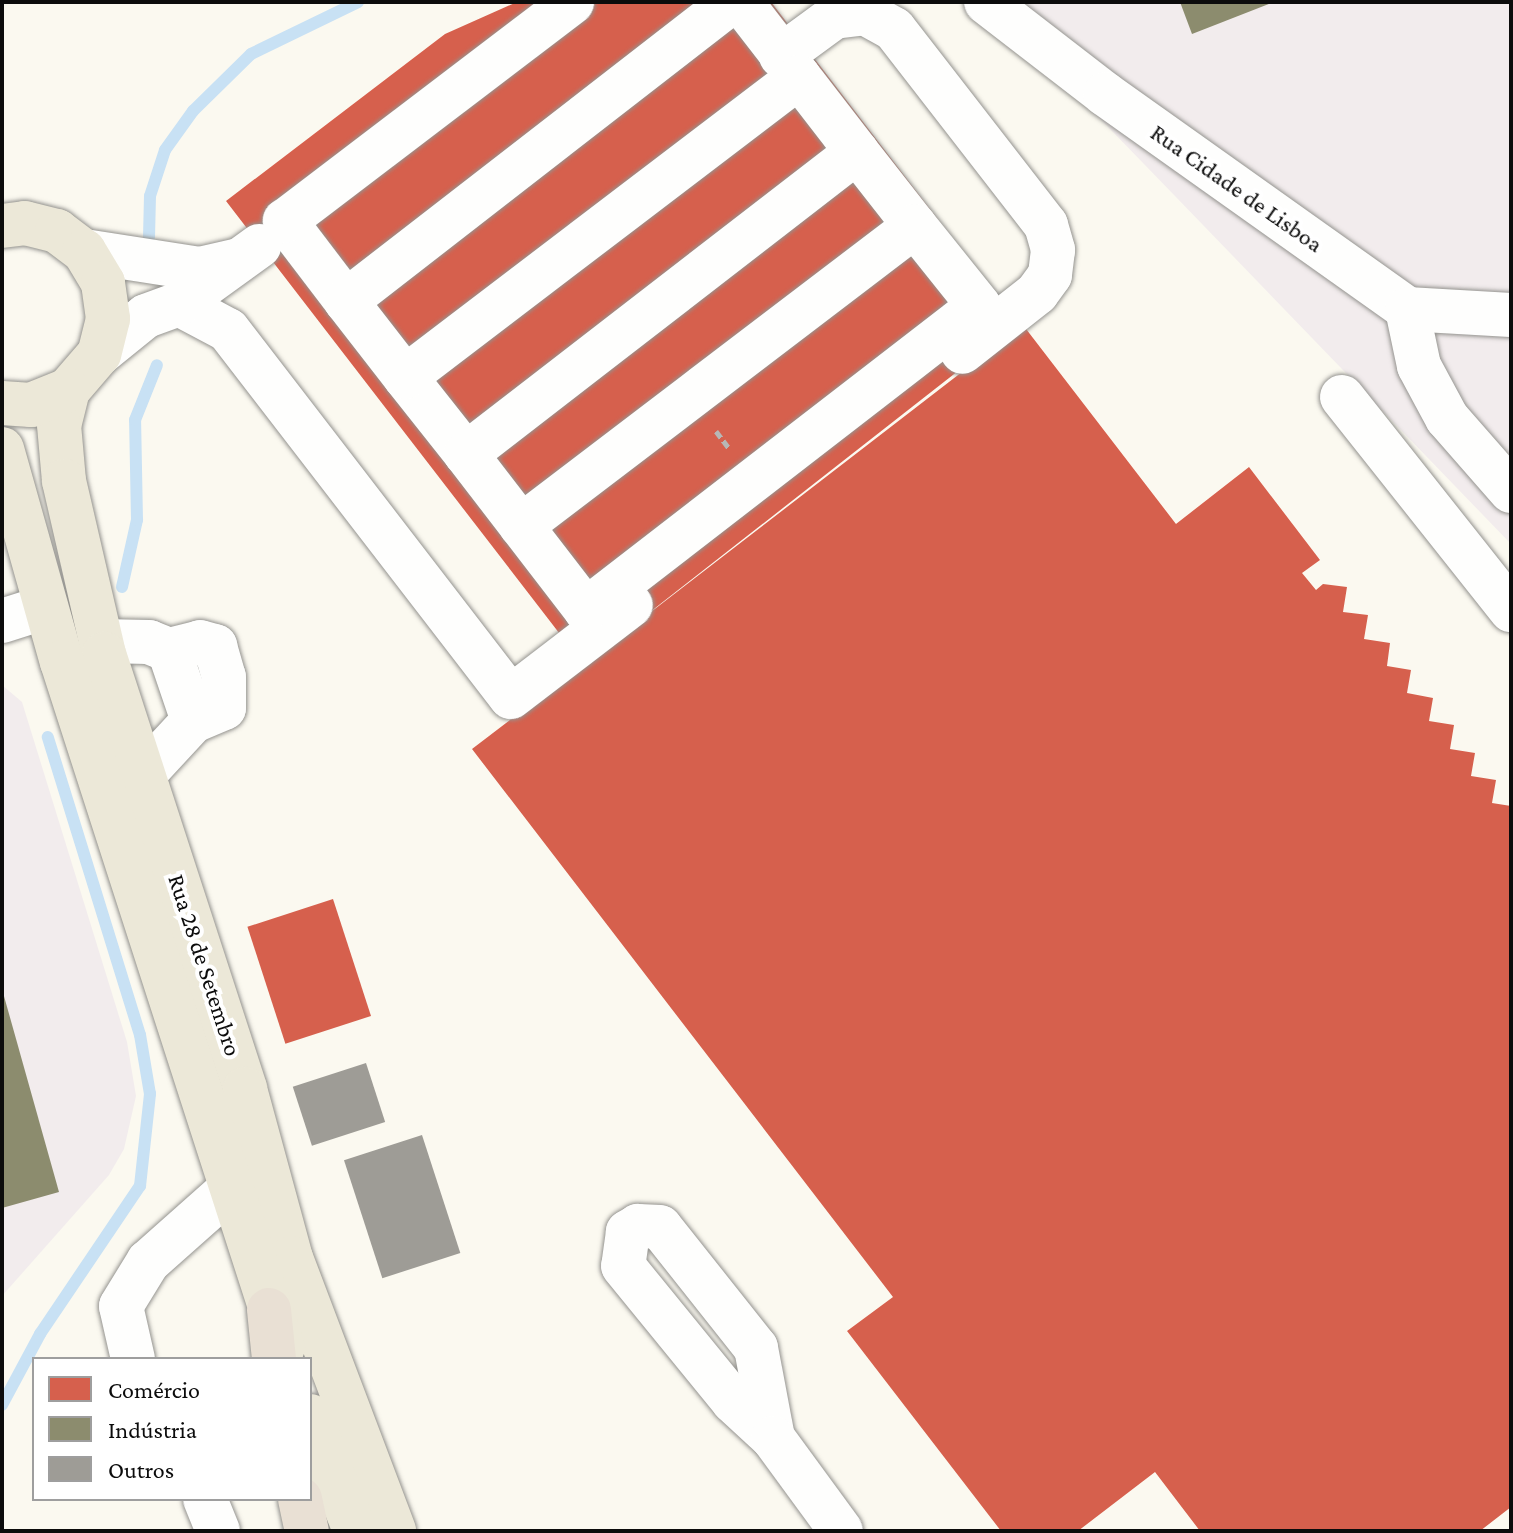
<!DOCTYPE html>
<meta charset="utf-8">
<style>
body{margin:0}
#map{position:relative;width:1513px;height:1533px;overflow:hidden;background:#fbf9f0;font-family:"Crimson Pro",serif}
div>[style]{position:absolute}
.industrial>*{inset:0;background:#f2eced}
.shops>*{inset:0;background:#d6604d;transform-origin:0 0}
.industry>*{inset:0;background:#8c8c6e}
.stream>*{height:12px;margin:-6px;padding:0 6px;transform-origin:6px;border-radius:6px;background:#c8e1f4}
.building>*{inset:0;background:#9e9c96;transform-origin:0 0}
.path>*{height:5px;margin-top:-2.5px;transform-origin:0;background:repeating-linear-gradient(90deg,#b7b7b5 0 8px,transparent 0 12px)}
.roads{filter:drop-shadow(0 0 2px #94938f) drop-shadow(0 0 2px #94938f)}
.minor>*{height:44px;margin:-22px;padding:0 22px;transform-origin:22px;border-radius:22px;background:#fefefd}
.major>*{height:44px;margin:-22px;padding:0 22px;transform-origin:22px;border-radius:22px;background:#ece8d8}
.highway>*{height:44px;margin:-22px;padding:0 22px;transform-origin:22px;border-radius:22px;background:#e9e0d4}
span{translate:-50% -50%;white-space:nowrap;text-align:center;line-height:1.15;-webkit-text-stroke:8px #fff;paint-order:stroke}
.street-label{font-size:24px;color:#0c0c0c}
.frame{position:absolute;inset:0;border:4px solid #0c0c0c;pointer-events:none}
.legend{position:absolute;left:32px;top:1357px;width:280px;height:144px;box-sizing:border-box;background:#fff;border:2px solid #9e9e9e;margin:0;padding:10px 14px;list-style:none;font-size:24px;color:#0c0c0c}
.legend li{display:flex;align-items:center;gap:16px;height:40px}
.legend b{width:40px;border:2px solid #9e9e9e}
</style>
<div id="map">
<div class="industrial">
<i style="clip-path:polygon(987px 2px,1511px 2px,1511px 544px,1175px 196px)"></i>
<i style="clip-path:polygon(2px 685px,22px 702px,127px 1042px,136px 1096px,124px 1149px,109px 1175px,2px 1296px)"></i>
</div>
<div class="shops">
<i style="clip-path:polygon(517px 2px,771px 2px,1018px 324px,599px 652px,1023px 325px,1176px 524px,1249px 467px,1320px 560px,1302px 573px,1316px 590px,1323px 584px,1347px 587px,1343px 612px,1368px 615px,1364px 639px,1390px 643px,1387px 666px,1411px 670px,1407px 693px,1433px 698px,1429px 721px,1454px 725px,1450px 749px,1475px 753px,1471px 776px,1496px 780px,1492px 803px,1511px 806px,1511px 1507px,1480px 1531px,1200px 1531px,1155px 1472px,1078px 1531px,1001px 1531px,847px 1331px,893px 1297px,472px 749px,583px 664px,226px 201px,445px 34px)"></i>
<i style="left:333px;top:899px;width:123px;height:90px;rotate:72deg"></i>
</div>
<div class="industry">
<i style="clip-path:polygon(1180px 2px,1274px 2px,1192px 34px)"></i>
<i style="clip-path:polygon(2px 989px,59px 1192px,2px 1208px)"></i>
</div>
<div class="stream">
<i style="left:149px;top:237px;width:41px;rotate:-88.6deg"></i>
<i style="left:150px;top:196px;width:48px;rotate:-71.9deg"></i>
<i style="left:165px;top:150px;width:48px;rotate:-54.3deg"></i>
<i style="left:193px;top:111px;width:81px;rotate:-44.5deg"></i>
<i style="left:251px;top:54px;width:119px;rotate:-25.9deg"></i>
<i style="left:122px;top:587px;width:69px;rotate:-77.4deg"></i>
<i style="left:137px;top:520px;width:100px;rotate:-91.1deg"></i>
<i style="left:135px;top:420px;width:59px;rotate:-68.2deg"></i>
<i style="left:2px;top:1405px;width:81px;rotate:-61.8deg"></i>
<i style="left:40px;top:1334px;width:179px;rotate:-56deg"></i>
<i style="left:140px;top:1186px;width:93px;rotate:-83.8deg"></i>
<i style="left:150px;top:1094px;width:60px;rotate:-99.6deg"></i>
<i style="left:140px;top:1035px;width:312px;rotate:-107.2deg"></i>
</div>
<div class="building">
<i style="left:366px;top:1063px;width:62px;height:77px;rotate:72deg"></i>
<i style="left:422px;top:1135px;width:124px;height:82px;rotate:72deg"></i>
</div>
<div class="path">
<i style="left:716px;top:431px;width:21px;rotate:53deg"></i>
</div>
<div class="roads">
<div class="minor">
<i style="left:741px;top:2px;width:95px;rotate:52.3deg"></i>
<i style="left:986px;top:2px;width:150px;rotate:37.7deg"></i>
<i style="left:1105px;top:94px;width:371px;rotate:35.4deg"></i>
<i style="left:1407px;top:309px;width:104px;rotate:3.3deg"></i>
<i style="left:781px;top:56px;width:66px;rotate:-36.3deg"></i>
<i style="left:834px;top:17px;width:31px;rotate:-7deg"></i>
<i style="left:865px;top:13px;width:33px;rotate:29deg"></i>
<i style="left:894px;top:29px;width:248px;rotate:52.2deg"></i>
<i style="left:1046px;top:225px;width:26px;rotate:74deg"></i>
<i style="left:1053px;top:250px;width:25px;rotate:97deg"></i>
<i style="left:1050px;top:275px;width:22px;rotate:126deg"></i>
<i style="left:1037px;top:293px;width:95px;rotate:141.8deg"></i>
<i style="left:857px;top:152px;width:94px;rotate:51.9deg"></i>
<i style="left:84px;top:251px;width:117px;rotate:8.8deg"></i>
<i style="left:200px;top:269px;width:37px;rotate:-13deg"></i>
<i style="left:346px;top:301px;width:101px;rotate:-127.3deg"></i>
<i style="left:285px;top:221px;width:361px;rotate:-37.3deg"></i>
<i style="left:179px;top:304px;width:55px;rotate:28deg"></i>
<i style="left:228px;top:330px;width:463px;rotate:52.4deg"></i>
<i style="left:511px;top:697px;width:151px;rotate:-37.5deg"></i>
<i style="left:1407px;top:309px;width:58px;rotate:78.1deg"></i>
<i style="left:1419px;top:366px;width:59px;rotate:61.7deg"></i>
<i style="left:1447px;top:418px;width:97px;rotate:48.8deg"></i>
<i style="left:99px;top:354px;width:60px;rotate:-39deg"></i>
<i style="left:146px;top:316px;width:35px;rotate:-20deg"></i>
<i style="left:179px;top:304px;width:99px;rotate:-35.9deg"></i>
<i style="left:405px;top:377px;width:98px;rotate:51.6deg"></i>
<i style="left:1342px;top:397px;width:272px;rotate:51.6deg"></i>
<i style="left:521px;top:526px;width:495px;rotate:-37.3deg"></i>
<i style="left:915px;top:226px;width:102px;rotate:51.3deg"></i>
<i style="left:979px;top:306px;width:497px;rotate:142.3deg"></i>
<i style="left:586px;top:610px;width:197px;rotate:-127.6deg"></i>
<i style="left:466px;top:454px;width:494px;rotate:-37.7deg"></i>
<i style="left:857px;top:152px;width:95px;rotate:-127.7deg"></i>
<i style="left:799px;top:77px;width:495px;rotate:142.7deg"></i>
<i style="left:405px;top:377px;width:96px;rotate:-127.8deg"></i>
<i style="left:346px;top:301px;width:488px;rotate:-37.8deg"></i>
<i style="left:2px;top:621px;width:46px;rotate:-17.7deg"></i>
<i style="left:101px;top:641px;width:48px;rotate:1.2deg"></i>
<i style="left:149px;top:642px;width:22px;rotate:22deg"></i>
<i style="left:169px;top:650px;width:75px;rotate:71.3deg"></i>
<i style="left:193px;top:721px;width:74px;rotate:132.8deg"></i>
<i style="left:169px;top:650px;width:32px;rotate:-14deg"></i>
<i style="left:200px;top:642px;width:16px;rotate:15deg"></i>
<i style="left:215px;top:646px;width:32px;rotate:74deg"></i>
<i style="left:224px;top:677px;width:31px;rotate:90deg"></i>
<i style="left:224px;top:708px;width:34px;rotate:157deg"></i>
<i style="left:133px;top:1359px;width:54px;rotate:-102.8deg"></i>
<i style="left:121px;top:1306px;width:52px;rotate:-58.5deg"></i>
<i style="left:148px;top:1262px;width:108px;rotate:-41.6deg"></i>
<i style="left:773px;top:1438px;width:92px;rotate:-100.7deg"></i>
<i style="left:756px;top:1348px;width:154px;rotate:-128.4deg"></i>
<i style="left:660px;top:1227px;width:22px;rotate:-177deg"></i>
<i style="left:638px;top:1226px;width:12px;rotate:149deg"></i>
<i style="left:628px;top:1232px;width:34px;rotate:98deg"></i>
<i style="left:623px;top:1266px;width:174px;rotate:50.8deg"></i>
<i style="left:733px;top:1401px;width:54px;rotate:42.8deg"></i>
<i style="left:773px;top:1438px;width:115px;rotate:53.8deg"></i>
<i style="left:205px;top:1499px;width:35px;rotate:68deg"></i>
</div>
<div class="major">
<i style="left:2px;top:226px;width:23px;rotate:-7deg"></i>
<i style="left:25px;top:223px;width:33px;rotate:14deg"></i>
<i style="left:57px;top:231px;width:34px;rotate:37deg"></i>
<i style="left:84px;top:251px;width:37px;rotate:59deg"></i>
<i style="left:103px;top:283px;width:36px;rotate:82deg"></i>
<i style="left:108px;top:319px;width:36px;rotate:104deg"></i>
<i style="left:99px;top:354px;width:48px;rotate:130.7deg"></i>
<i style="left:68px;top:390px;width:36px;rotate:104deg"></i>
<i style="left:59px;top:425px;width:56px;rotate:84.9deg"></i>
<i style="left:64px;top:481px;width:178px;rotate:77deg"></i>
<i style="left:104px;top:654px;width:457px;rotate:72deg"></i>
<i style="left:245px;top:1089px;width:175px;rotate:74.8deg"></i>
<i style="left:291px;top:1258px;width:292px;rotate:69.3deg"></i>
<i style="left:2px;top:403px;width:29px;rotate:4deg"></i>
<i style="left:31px;top:405px;width:40px;rotate:-22deg"></i>
<i style="left:2px;top:449px;width:221px;rotate:74.3deg"></i>
<i style="left:62px;top:662px;width:720px;rotate:72.12deg"></i>
<i style="left:310px;top:1416px;width:123px;rotate:68.6deg"></i>
</div>
<div class="highway">
<i style="left:269px;top:1310px;width:49px;rotate:84.2deg"></i>
<i style="left:300px;top:1499px;width:33px;rotate:78deg"></i>
</div>
</div>
<div class="street-label">
<span style="left:1237px;top:188px;rotate:35deg">Rua Cidade de Lisboa</span>
<span style="left:205px;top:965px;rotate:72deg">Rua 28 de Setembro</span>
</div>
<div class="frame"></div>
<ul class="legend">
<li><b style="height:22px;background:#d6604d"></b>Comércio</li>
<li><b style="height:22px;background:#8c8c6e"></b>Indústria</li>
<li><b style="height:22px;background:#9e9c96"></b>Outros</li>
</ul>
</div>
